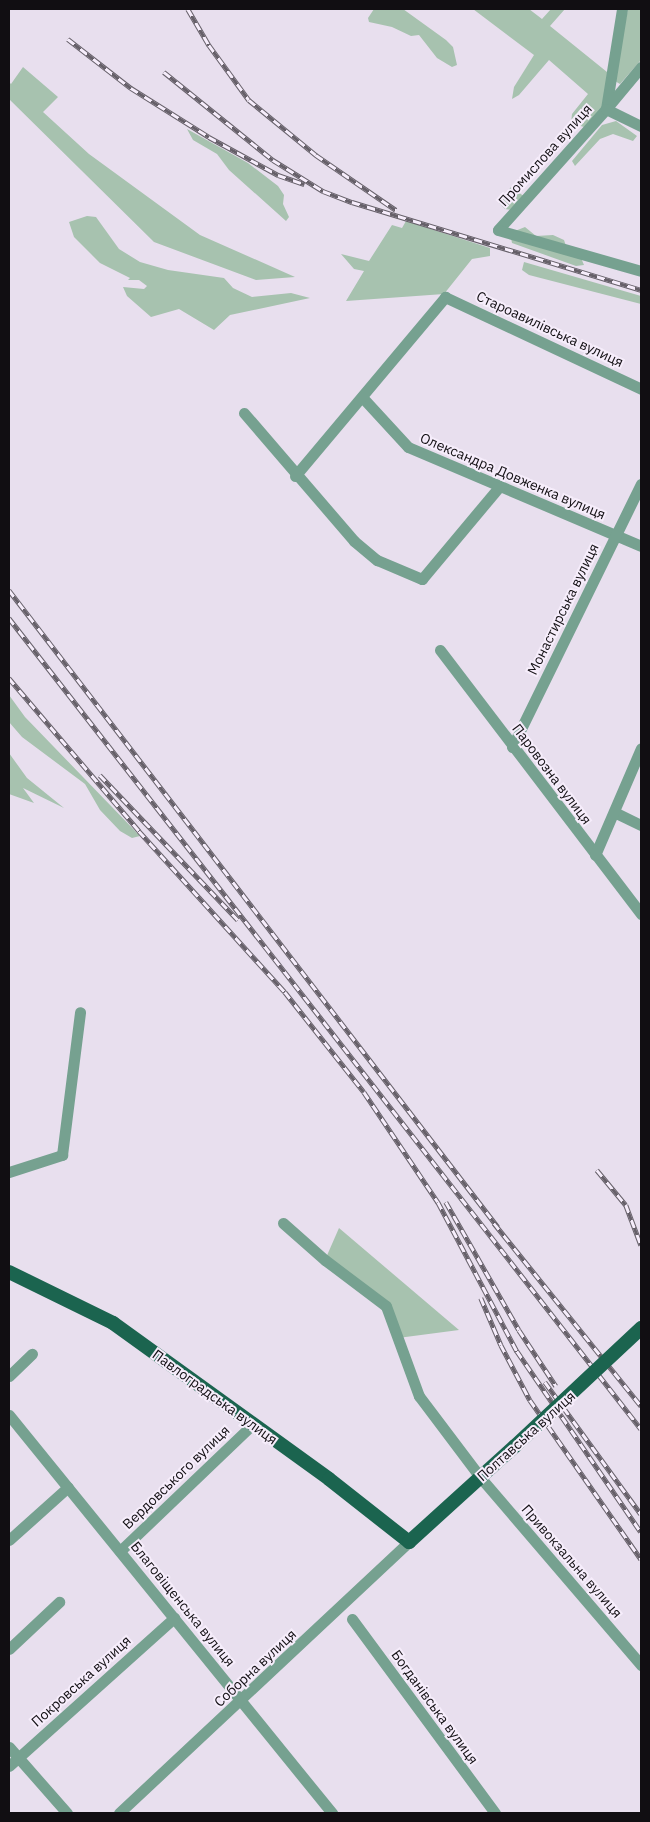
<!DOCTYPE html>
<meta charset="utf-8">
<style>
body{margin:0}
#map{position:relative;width:650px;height:1822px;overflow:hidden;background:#e8dfee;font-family:"IBM Plex Sans",sans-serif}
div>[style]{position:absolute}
.green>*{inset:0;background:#a7c2af}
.minor>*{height:11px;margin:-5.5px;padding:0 5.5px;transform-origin:5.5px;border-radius:5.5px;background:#76a190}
.major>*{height:14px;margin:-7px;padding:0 7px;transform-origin:7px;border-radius:7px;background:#1b644f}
.rail>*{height:4.5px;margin-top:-2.25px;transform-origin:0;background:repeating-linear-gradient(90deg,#f6edfb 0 8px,#666069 0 16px);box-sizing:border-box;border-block:1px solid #666069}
.major-bridge>*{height:14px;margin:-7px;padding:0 7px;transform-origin:7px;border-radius:7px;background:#1b644f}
span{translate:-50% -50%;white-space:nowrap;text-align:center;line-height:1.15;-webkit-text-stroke:4px #f6edfb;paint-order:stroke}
.street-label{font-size:14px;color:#110e12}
.frame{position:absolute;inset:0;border:10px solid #110e12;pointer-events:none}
</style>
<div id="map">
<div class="green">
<i style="clip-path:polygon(374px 9px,403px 9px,446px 40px,453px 47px,457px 65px,452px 67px,437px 58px,419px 35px,411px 36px,392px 27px,369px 22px,368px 18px)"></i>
<i style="clip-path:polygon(473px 9px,529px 9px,542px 19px,551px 9px,565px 9px,550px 26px,607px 72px,606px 109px,584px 127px,571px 123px,572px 114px,588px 94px,549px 60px,519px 95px,512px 99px,514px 87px,534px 55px)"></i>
<i style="clip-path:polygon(628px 9px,641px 9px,641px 60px,620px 84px,613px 80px)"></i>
<i style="clip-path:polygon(23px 67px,58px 97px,43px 112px,89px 154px,200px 235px,295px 277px,256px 280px,154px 242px,9px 99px,9px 82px,11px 84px)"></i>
<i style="clip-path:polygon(616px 121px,637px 136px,633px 141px,613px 134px,600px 139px,575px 166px,572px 161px,602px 125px)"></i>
<i style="clip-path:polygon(187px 129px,248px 163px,278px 186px,284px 195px,283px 204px,289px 217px,286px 221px,229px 170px,217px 154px,193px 140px)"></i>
<i style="clip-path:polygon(511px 187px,525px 197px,513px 210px,505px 209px,499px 203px)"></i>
<i style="clip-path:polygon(87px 216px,96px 217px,119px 249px,140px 262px,168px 270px,224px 278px,233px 288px,252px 297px,291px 293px,310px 298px,230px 315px,214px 330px,179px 309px,151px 317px,127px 296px,123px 287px,144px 289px,147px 286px,139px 280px,128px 280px,130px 278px,100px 263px,74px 237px,69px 222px)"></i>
<i style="clip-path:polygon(406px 221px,490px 248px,490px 256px,472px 259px,444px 294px,346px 301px,364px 271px,354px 269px,341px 254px,369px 261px,392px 225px,402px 228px)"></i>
<i style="clip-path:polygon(525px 227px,536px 236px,553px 235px,564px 240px,567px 249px,581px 258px,584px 265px,576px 266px,512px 243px,511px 238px,515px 231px)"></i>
<i style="clip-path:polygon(524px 262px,641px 296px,641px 304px,529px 275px,522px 270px)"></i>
<i style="clip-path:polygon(9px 695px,25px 717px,140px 836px,132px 838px,120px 831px,100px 810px,85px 784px,22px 737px,9px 722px)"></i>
<i style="clip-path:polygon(9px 753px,27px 778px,64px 808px,23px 788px,34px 803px,9px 794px)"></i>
<i style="clip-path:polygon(339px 1228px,459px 1330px,398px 1338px,386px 1306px,325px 1260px)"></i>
</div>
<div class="minor">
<i style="left:622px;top:9px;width:101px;rotate:99.1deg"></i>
<i style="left:606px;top:109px;width:162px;rotate:131.8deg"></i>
<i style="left:498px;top:230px;width:149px;rotate:16deg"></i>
<i style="left:641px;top:67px;width:55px;rotate:129.8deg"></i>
<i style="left:606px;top:109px;width:39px;rotate:26deg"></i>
<i style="left:362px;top:397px;width:68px;rotate:47.4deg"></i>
<i style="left:408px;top:447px;width:253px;rotate:23deg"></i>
<i style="left:244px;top:413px;width:169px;rotate:49.3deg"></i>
<i style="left:354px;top:541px;width:30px;rotate:40deg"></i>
<i style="left:377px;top:560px;width:49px;rotate:22.9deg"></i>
<i style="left:422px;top:579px;width:120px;rotate:-50.1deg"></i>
<i style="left:295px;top:476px;width:234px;rotate:-50deg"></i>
<i style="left:445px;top:297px;width:217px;rotate:25.1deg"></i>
<i style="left:440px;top:650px;width:332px;rotate:52.7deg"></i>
<i style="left:512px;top:747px;width:293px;rotate:-63.9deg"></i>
<i style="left:614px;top:812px;width:30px;rotate:26deg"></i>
<i style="left:595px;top:855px;width:116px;rotate:-66.7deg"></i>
<i style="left:9px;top:1172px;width:56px;rotate:-17.8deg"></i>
<i style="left:62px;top:1155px;width:144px;rotate:-82.8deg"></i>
<i style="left:283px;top:1223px;width:56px;rotate:41.4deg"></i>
<i style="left:325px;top:1260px;width:76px;rotate:37deg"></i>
<i style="left:386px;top:1306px;width:96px;rotate:69.9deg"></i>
<i style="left:419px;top:1396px;width:101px;rotate:53deg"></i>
<i style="left:480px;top:1477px;width:248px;rotate:49.4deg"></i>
<i style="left:9px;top:1376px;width:32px;rotate:-44deg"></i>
<i style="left:9px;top:1415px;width:513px;rotate:50.94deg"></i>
<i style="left:9px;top:1540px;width:79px;rotate:-41.9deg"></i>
<i style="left:120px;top:1551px;width:184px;rotate:-43.7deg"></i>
<i style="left:352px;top:1619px;width:241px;rotate:53.6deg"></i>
<i style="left:9px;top:1649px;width:69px;rotate:-43.2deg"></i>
<i style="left:9px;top:1747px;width:88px;rotate:48.7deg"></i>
<i style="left:9px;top:1766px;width:222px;rotate:-41.9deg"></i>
<i style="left:119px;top:1813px;width:397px;rotate:-43.1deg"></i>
</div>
<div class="major">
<i style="left:9px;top:1272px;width:116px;rotate:26.1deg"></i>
<i style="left:113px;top:1323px;width:266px;rotate:35.8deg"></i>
<i style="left:329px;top:1479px;width:102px;rotate:38.2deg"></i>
<i style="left:409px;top:1542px;width:143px;rotate:-42.2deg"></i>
</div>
<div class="rail">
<i style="left:188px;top:9px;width:42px;rotate:59.7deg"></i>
<i style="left:209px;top:45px;width:68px;rotate:54deg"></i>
<i style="left:249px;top:100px;width:87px;rotate:39.4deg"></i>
<i style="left:316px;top:155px;width:97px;rotate:34.5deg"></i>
<i style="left:68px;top:39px;width:80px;rotate:37.9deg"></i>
<i style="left:131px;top:88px;width:92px;rotate:32.1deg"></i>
<i style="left:209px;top:137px;width:79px;rotate:28.8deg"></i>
<i style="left:278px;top:175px;width:28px;rotate:19deg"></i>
<i style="left:164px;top:72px;width:140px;rotate:38.9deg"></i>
<i style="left:273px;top:160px;width:59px;rotate:31.8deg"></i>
<i style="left:323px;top:191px;width:31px;rotate:21deg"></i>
<i style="left:352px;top:202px;width:302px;rotate:16.9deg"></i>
<i style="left:9px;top:590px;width:803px;rotate:52.49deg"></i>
<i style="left:9px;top:618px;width:1028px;rotate:52.07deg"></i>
<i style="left:9px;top:678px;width:201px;rotate:49.6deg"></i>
<i style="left:139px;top:831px;width:217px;rotate:47.8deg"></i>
<i style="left:285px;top:992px;width:127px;rotate:51.7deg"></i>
<i style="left:364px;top:1092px;width:133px;rotate:56.1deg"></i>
<i style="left:438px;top:1202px;width:169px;rotate:62.1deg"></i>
<i style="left:517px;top:1351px;width:219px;rotate:55.6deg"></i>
<i style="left:100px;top:775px;width:200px;rotate:46.4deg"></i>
<i style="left:597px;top:1170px;width:45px;rotate:50.4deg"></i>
<i style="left:626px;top:1205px;width:43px;rotate:69.4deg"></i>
<i style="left:446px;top:1202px;width:147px;rotate:60.3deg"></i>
<i style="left:519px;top:1330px;width:67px;rotate:56.5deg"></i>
<i style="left:494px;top:1223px;width:235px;rotate:51.2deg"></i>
<i style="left:481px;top:1298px;width:51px;rotate:66.9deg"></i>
<i style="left:501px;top:1345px;width:62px;rotate:62.2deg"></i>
<i style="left:530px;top:1400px;width:194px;rotate:55.1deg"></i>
<i style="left:545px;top:1382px;width:163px;rotate:54deg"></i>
</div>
<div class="major-bridge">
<i style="left:515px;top:1446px;width:173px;rotate:-43.1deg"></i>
</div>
<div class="street-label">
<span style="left:545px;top:155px;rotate:-48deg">Промислова вулиця</span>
<span style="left:550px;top:329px;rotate:25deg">Староавилівська вулиця</span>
<span style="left:513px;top:476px;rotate:23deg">Олександра Довженка вулиця</span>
<span style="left:563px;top:609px;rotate:-64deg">Монастирська вулиця</span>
<span style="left:552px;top:774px;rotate:53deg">Паровозна вулиця</span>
<span style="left:215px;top:1397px;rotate:36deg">Павлоградська вулиця</span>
<span style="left:526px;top:1436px;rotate:-42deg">Полтавська вулиця</span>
<span style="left:176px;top:1477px;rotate:-44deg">Вердовського вулиця</span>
<span style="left:572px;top:1561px;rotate:49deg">Привокзальна вулиця</span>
<span style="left:183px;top:1604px;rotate:51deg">Благовіщенська вулиця</span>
<span style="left:255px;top:1668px;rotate:-43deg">Соборна вулиця</span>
<span style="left:81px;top:1681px;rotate:-42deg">Покровська вулиця</span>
<span style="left:435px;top:1707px;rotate:54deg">Богданівська вулиця</span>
</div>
<div class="frame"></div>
</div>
